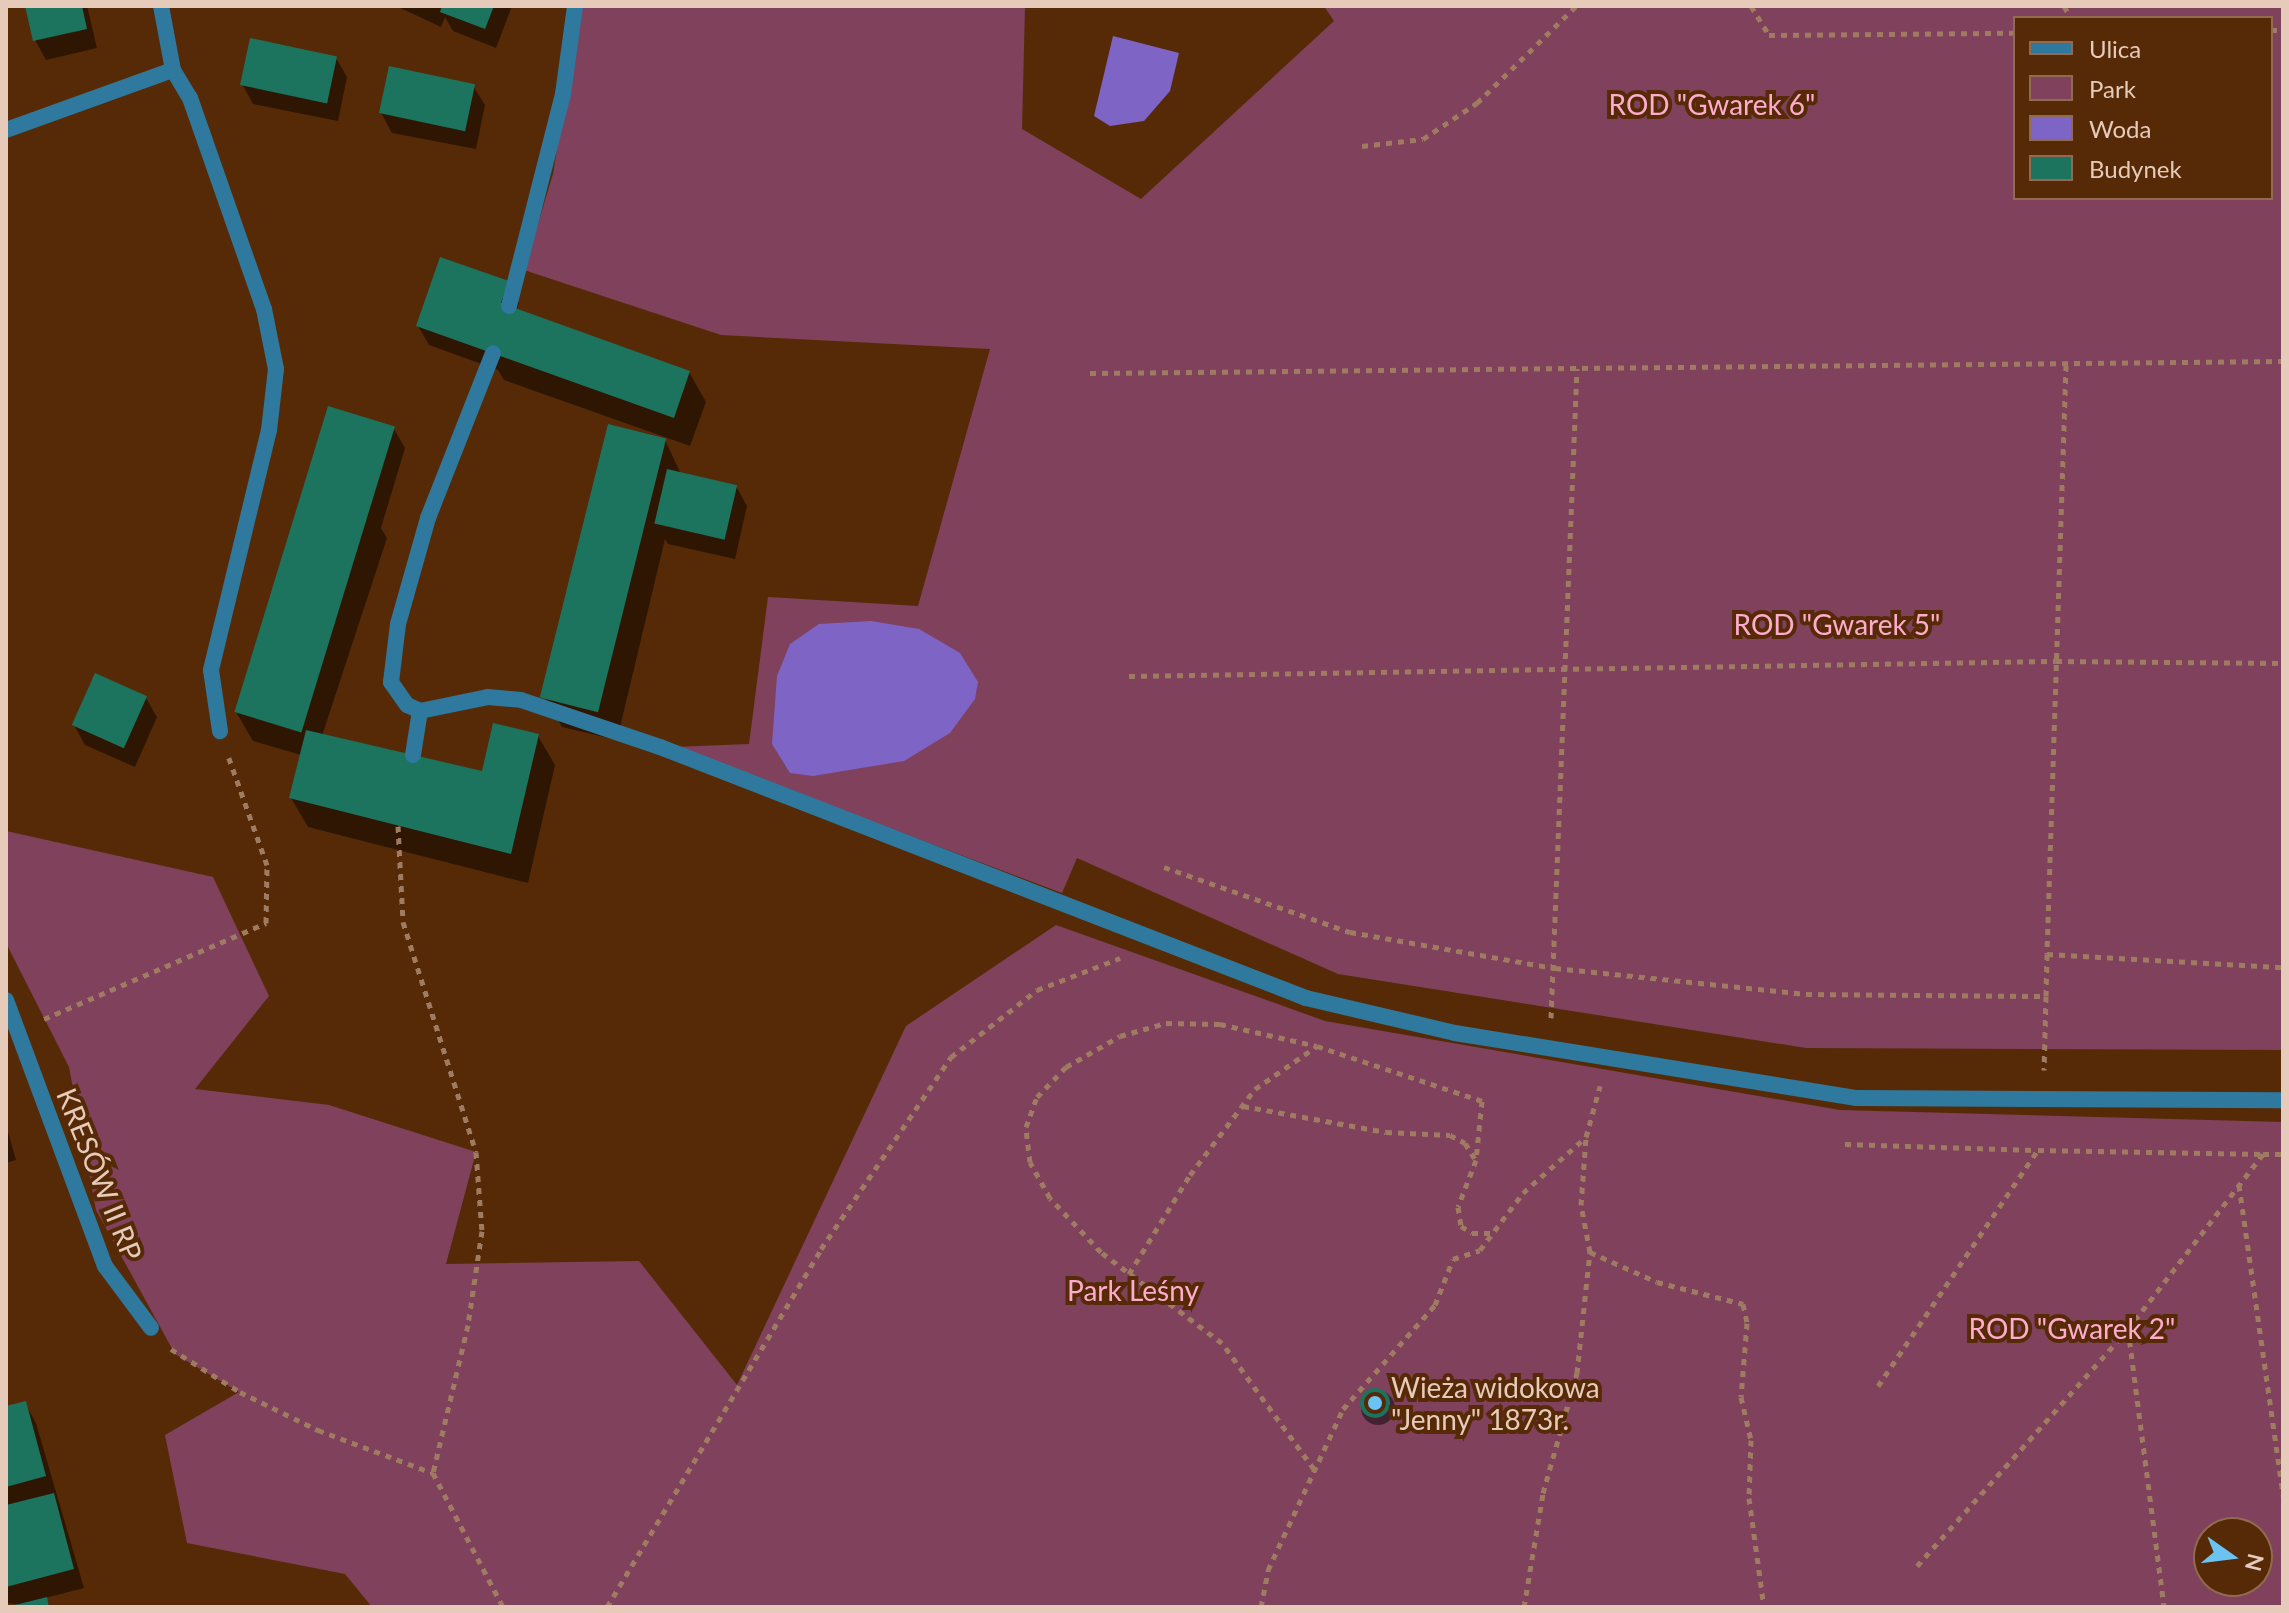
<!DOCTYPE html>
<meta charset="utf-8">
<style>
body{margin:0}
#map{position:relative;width:2289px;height:1613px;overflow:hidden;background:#572a07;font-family:Lato,sans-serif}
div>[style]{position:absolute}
.green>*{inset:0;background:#80415d}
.water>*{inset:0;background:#7e65c5}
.shadow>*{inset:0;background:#0007}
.round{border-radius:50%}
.building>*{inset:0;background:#1c735e;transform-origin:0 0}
.path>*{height:5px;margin-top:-2.5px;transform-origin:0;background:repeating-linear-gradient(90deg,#9f7b61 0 6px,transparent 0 12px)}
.lane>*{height:16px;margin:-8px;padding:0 8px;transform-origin:8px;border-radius:8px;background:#2e799d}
.street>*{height:16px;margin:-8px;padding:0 8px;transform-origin:8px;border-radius:8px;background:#2e799d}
.dots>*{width:22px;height:22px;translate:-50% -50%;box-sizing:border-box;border:4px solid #572a07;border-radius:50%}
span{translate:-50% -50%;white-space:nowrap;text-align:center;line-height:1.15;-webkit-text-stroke:8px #572a07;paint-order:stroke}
.park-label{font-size:28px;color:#feaccd}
.street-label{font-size:28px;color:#e7cbba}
.poi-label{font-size:28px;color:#e7cbba}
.left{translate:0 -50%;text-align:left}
.frame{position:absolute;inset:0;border:8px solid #e7cbba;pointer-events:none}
.legend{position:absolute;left:2013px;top:16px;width:260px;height:184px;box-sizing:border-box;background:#572a07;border:2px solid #916a4f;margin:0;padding:10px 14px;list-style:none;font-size:24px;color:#e7cbba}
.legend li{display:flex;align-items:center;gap:16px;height:40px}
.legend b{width:40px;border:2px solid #916a4f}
.north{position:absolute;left:2193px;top:1517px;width:80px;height:80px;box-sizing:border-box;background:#572a07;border:2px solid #916a4f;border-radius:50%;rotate:104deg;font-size:22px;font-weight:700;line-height:32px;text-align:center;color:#e7cbba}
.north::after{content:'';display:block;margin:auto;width:28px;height:36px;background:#6ac3f1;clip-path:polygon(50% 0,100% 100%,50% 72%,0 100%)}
</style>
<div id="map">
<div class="green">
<i style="clip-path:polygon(evenodd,580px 6px,1025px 6px,1022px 129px,1141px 199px,1334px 21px,1324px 6px,2283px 6px,2283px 1050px,1806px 1048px,1338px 974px,1077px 858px,1062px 893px,674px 747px,749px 744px,768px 597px,918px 606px,990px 349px,721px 335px,524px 270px,553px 174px,580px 6px,2015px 18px,2271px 18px,2271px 198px,2015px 198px,2015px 18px)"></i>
<i style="clip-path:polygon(evenodd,6px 831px,213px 877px,269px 996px,195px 1089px,329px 1105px,476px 1152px,446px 1264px,639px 1261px,737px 1385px,906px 1026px,1056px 925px,1325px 1021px,1840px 1110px,2283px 1122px,2283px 1607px,372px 1607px,345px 1574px,187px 1543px,165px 1435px,239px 1392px,175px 1354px,96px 1210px,69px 1067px,6px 943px,6px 831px,2257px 1533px,2257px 1581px,2209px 1581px,2209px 1533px,2257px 1533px)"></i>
</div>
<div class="water">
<i style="clip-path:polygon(1113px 36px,1179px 53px,1170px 91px,1144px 121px,1110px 126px,1094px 116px)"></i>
<i style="clip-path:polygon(871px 621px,919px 629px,960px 653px,978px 682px,975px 699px,950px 733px,904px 761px,813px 776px,790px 773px,772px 744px,777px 676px,790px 644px,819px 624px)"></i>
</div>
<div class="shadow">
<i style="clip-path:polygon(27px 6px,87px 6px,97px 48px,46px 60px,35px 40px)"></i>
<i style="clip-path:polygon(396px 6px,512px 6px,496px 48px,453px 31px,445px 17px,441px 27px)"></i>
<i style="clip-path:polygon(336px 58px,347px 77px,338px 121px,253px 104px,242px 84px)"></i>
<i style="clip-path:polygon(473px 86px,485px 105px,476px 149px,392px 133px,381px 113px)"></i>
<i style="clip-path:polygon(508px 283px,519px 303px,516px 311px,689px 372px,706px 402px,690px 446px,504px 380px,498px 370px,429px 345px,418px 326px)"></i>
<i style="clip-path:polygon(394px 429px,405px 448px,381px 528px,387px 538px,322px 736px,483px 773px,538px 736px,555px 765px,528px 883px,308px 827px,291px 798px,301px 755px,253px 741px,236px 712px)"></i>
<i style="clip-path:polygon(664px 438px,681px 474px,736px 486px,747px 506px,735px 559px,668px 544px,665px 539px,617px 740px,562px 727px,545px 697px)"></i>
<i style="clip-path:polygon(146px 698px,157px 717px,135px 767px,85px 745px,74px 725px)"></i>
<i style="clip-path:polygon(6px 1125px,16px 1160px,6px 1163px)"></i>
<i class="round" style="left:1361px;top:1391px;width:34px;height:34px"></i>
<i style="clip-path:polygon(25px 1403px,36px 1423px,84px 1588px,45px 1598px,50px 1607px,6px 1603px,6px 1408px)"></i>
</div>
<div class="building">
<i style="clip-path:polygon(25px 6px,82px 6px,87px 29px,33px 41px)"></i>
<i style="clip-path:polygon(442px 6px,494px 6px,485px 29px,440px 12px)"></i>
<i style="left:250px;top:38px;width:89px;height:48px;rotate:12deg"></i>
<i style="left:389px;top:66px;width:88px;height:48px;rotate:12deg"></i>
<i style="clip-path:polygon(440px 257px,509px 281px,501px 303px,690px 371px,674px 418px,416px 326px)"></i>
<i style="left:328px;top:406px;width:70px;height:320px;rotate:17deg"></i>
<i style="left:608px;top:424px;width:60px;height:282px;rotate:14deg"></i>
<i style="left:667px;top:469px;width:72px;height:56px;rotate:13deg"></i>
<i style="left:95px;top:673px;width:57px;height:57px;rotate:24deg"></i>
<i style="clip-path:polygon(493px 723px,539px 734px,511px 854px,289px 798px,306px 730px,482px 771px)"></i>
<i class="round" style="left:1360px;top:1388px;width:30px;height:30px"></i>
<i style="clip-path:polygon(26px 1401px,46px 1476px,6px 1487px,6px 1406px)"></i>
<i style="clip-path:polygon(54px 1493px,74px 1569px,6px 1587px,6px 1505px)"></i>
<i style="clip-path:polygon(47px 1597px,49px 1607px,11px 1607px,11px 1606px)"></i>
</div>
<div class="path">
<i style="left:1751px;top:6px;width:34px;rotate:58deg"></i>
<i style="left:1769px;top:35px;width:246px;rotate:-0.5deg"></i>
<i style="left:2064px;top:6px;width:14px;rotate:60deg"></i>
<i style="left:2271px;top:30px;width:12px"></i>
<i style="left:1362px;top:146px;width:61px;rotate:-6.5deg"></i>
<i style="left:1423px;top:139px;width:65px;rotate:-33.7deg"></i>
<i style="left:1477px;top:103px;width:139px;rotate:-44.4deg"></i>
<i style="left:2066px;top:365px;width:589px;rotate:91.85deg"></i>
<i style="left:2047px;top:954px;width:236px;rotate:3.2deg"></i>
<i style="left:1090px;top:373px;width:1193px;rotate:-0.58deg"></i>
<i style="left:1129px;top:676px;width:927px;rotate:-0.93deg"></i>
<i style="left:2056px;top:661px;width:227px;rotate:0.5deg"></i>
<i style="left:398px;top:826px;width:96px;rotate:87deg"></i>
<i style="left:403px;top:922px;width:241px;rotate:72.4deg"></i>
<i style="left:476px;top:1152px;width:79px;rotate:85.7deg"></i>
<i style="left:482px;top:1231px;width:95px;rotate:98.5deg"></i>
<i style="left:468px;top:1325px;width:152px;rotate:103.3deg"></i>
<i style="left:1164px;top:867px;width:197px;rotate:19.3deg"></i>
<i style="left:1350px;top:932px;width:208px;rotate:10deg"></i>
<i style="left:1555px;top:968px;width:252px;rotate:5.9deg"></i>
<i style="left:1806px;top:994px;width:240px;rotate:0.5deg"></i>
<i style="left:2046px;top:996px;width:74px;rotate:91.5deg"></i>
<i style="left:2046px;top:996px;width:42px;rotate:-88.6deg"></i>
<i style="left:1551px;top:1018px;width:650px;rotate:-87.71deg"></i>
<i style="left:44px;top:1019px;width:242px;rotate:-23.4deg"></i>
<i style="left:266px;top:923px;width:58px;rotate:-89deg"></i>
<i style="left:267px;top:865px;width:114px;rotate:-109.6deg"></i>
<i style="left:1243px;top:1106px;width:145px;rotate:10.3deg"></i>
<i style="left:1386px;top:1132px;width:64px;rotate:2.7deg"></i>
<i style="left:1450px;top:1135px;width:17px;rotate:28deg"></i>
<i style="left:1465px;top:1143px;width:19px;rotate:58deg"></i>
<i style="left:1845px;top:1144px;width:192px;rotate:1.8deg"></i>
<i style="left:2263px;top:1154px;width:20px"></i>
<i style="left:2239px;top:1185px;width:314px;rotate:81.9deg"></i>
<i style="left:1590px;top:1252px;width:73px;rotate:24.1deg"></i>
<i style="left:1657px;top:1282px;width:89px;rotate:14.3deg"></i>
<i style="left:1743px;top:1304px;width:19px;rotate:78deg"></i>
<i style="left:1747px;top:1323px;width:74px;rotate:94.6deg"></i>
<i style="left:1741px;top:1397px;width:44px;rotate:76.9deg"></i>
<i style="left:1751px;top:1440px;width:58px;rotate:92deg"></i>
<i style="left:1749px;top:1498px;width:110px;rotate:82.2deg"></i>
<i style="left:1129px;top:1274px;width:116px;rotate:-58.4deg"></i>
<i style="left:1190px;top:1175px;width:108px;rotate:-52.9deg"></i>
<i style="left:1255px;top:1089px;width:75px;rotate:-34.7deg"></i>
<i style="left:171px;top:1349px;width:81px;rotate:31.9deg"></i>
<i style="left:240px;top:1392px;width:87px;rotate:26deg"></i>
<i style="left:318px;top:1430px;width:123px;rotate:20.5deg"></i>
<i style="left:1878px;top:1386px;width:285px;rotate:-55.9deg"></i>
<i style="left:2038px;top:1150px;width:225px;rotate:1deg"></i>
<i style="left:2263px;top:1154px;width:221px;rotate:127.6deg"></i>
<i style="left:2128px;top:1329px;width:280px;rotate:82.6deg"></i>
<i style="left:1314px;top:1469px;width:156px;rotate:-126.1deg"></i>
<i style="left:1222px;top:1343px;width:151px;rotate:-143.1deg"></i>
<i style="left:1101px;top:1252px;width:74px;rotate:-133.4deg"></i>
<i style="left:1050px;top:1198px;width:41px;rotate:-119.1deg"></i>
<i style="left:1030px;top:1162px;width:35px;rotate:-97deg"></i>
<i style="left:1026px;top:1127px;width:32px;rotate:-70deg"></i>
<i style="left:1037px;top:1097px;width:42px;rotate:-46deg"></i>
<i style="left:1066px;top:1067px;width:62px;rotate:-29.9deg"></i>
<i style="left:1120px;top:1036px;width:48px;rotate:-15.8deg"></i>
<i style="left:1166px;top:1023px;width:54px;rotate:1.1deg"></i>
<i style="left:1220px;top:1024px;width:99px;rotate:12.8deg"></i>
<i style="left:1317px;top:1046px;width:174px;rotate:18.4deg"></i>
<i style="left:1482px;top:1101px;width:59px;rotate:95.8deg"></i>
<i style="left:1476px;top:1160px;width:50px;rotate:111deg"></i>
<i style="left:1458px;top:1207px;width:19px;rotate:81deg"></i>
<i style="left:1461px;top:1226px;width:13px;rotate:32deg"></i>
<i style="left:1472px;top:1233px;width:21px"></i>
<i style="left:433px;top:1473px;width:151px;rotate:62.4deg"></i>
<i style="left:1917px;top:1566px;width:316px;rotate:-48.3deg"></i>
<i style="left:607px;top:1607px;width:417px;rotate:-59.1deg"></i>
<i style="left:821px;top:1249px;width:232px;rotate:-55.9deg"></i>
<i style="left:951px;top:1057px;width:109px;rotate:-37.9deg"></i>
<i style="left:1037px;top:990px;width:89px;rotate:-21.1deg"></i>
<i style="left:1261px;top:1607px;width:38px;rotate:-79deg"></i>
<i style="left:1268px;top:1570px;width:178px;rotate:-65deg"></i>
<i style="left:1343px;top:1409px;width:139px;rotate:-48.5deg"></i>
<i style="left:1435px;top:1305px;width:49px;rotate:-68.6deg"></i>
<i style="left:1453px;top:1259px;width:28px;rotate:-18deg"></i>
<i style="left:1480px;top:1250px;width:71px;rotate:-53deg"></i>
<i style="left:1523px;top:1193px;width:84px;rotate:-41.6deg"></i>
<i style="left:1524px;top:1607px;width:116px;rotate:-80.5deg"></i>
<i style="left:1543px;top:1493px;width:125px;rotate:-74.2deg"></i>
<i style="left:1577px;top:1373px;width:122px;rotate:-83.9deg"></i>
<i style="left:1590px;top:1252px;width:48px;rotate:-100.8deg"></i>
<i style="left:1581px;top:1205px;width:68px;rotate:-85.8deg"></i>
<i style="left:1586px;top:1137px;width:53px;rotate:-74.6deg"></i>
</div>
<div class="lane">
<i style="left:173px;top:70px;width:33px;rotate:59deg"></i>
<i style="left:190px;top:98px;width:224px;rotate:70.7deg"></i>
<i style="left:264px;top:309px;width:61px;rotate:78.7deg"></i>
<i style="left:276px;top:369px;width:61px;rotate:96.5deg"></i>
<i style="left:269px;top:430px;width:247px;rotate:103.6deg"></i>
<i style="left:211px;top:670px;width:62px;rotate:81.6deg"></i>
<i style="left:420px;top:711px;width:69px;rotate:-11.6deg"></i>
<i style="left:488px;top:697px;width:33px;rotate:5deg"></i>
<i style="left:521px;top:700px;width:147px;rotate:18.7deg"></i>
<i style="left:660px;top:747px;width:693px;rotate:21.23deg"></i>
<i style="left:1306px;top:998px;width:153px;rotate:13.2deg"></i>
<i style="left:1455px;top:1033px;width:407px;rotate:9.2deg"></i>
<i style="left:1857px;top:1098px;width:426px;rotate:0.3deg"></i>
<i style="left:413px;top:755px;width:45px;rotate:-81deg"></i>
<i style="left:420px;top:711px;width:14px;rotate:-155deg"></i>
<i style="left:407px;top:705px;width:28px;rotate:-125deg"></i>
<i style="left:391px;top:682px;width:58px;rotate:-83.1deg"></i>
<i style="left:398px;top:624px;width:110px;rotate:-74.2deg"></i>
<i style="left:428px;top:518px;width:177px;rotate:-68.5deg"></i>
<i style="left:6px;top:1000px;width:284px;rotate:69.6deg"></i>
<i style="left:105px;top:1266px;width:77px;rotate:53.4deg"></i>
</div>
<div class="street">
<i style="left:6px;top:130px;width:177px;rotate:-19.8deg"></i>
<i style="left:173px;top:70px;width:65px;rotate:-100.6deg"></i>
<i style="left:509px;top:306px;width:219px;rotate:-75.7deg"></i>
<i style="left:563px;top:94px;width:89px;rotate:-82.2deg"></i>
</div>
<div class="dots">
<i style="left:1375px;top:1403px;background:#6ac3f1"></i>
</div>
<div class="park-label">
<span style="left:1712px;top:104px">ROD "Gwarek 6"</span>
<span style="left:1837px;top:624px">ROD "Gwarek 5"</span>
<span style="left:1133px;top:1290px">Park Leśny</span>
<span style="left:2072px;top:1328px">ROD "Gwarek 2"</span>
</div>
<div class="street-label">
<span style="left:100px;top:1174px;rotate:68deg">KRESÓW II RP</span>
</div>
<div class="poi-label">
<span class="left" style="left:1391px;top:1403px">Wieża widokowa<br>"Jenny" 1873r.</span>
</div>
<div class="frame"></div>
<ul class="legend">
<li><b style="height:10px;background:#2e799d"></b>Ulica</li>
<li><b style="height:22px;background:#80415d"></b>Park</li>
<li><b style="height:22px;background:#7e65c5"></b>Woda</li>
<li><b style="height:22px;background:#1c735e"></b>Budynek</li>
</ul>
<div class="north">N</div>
</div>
